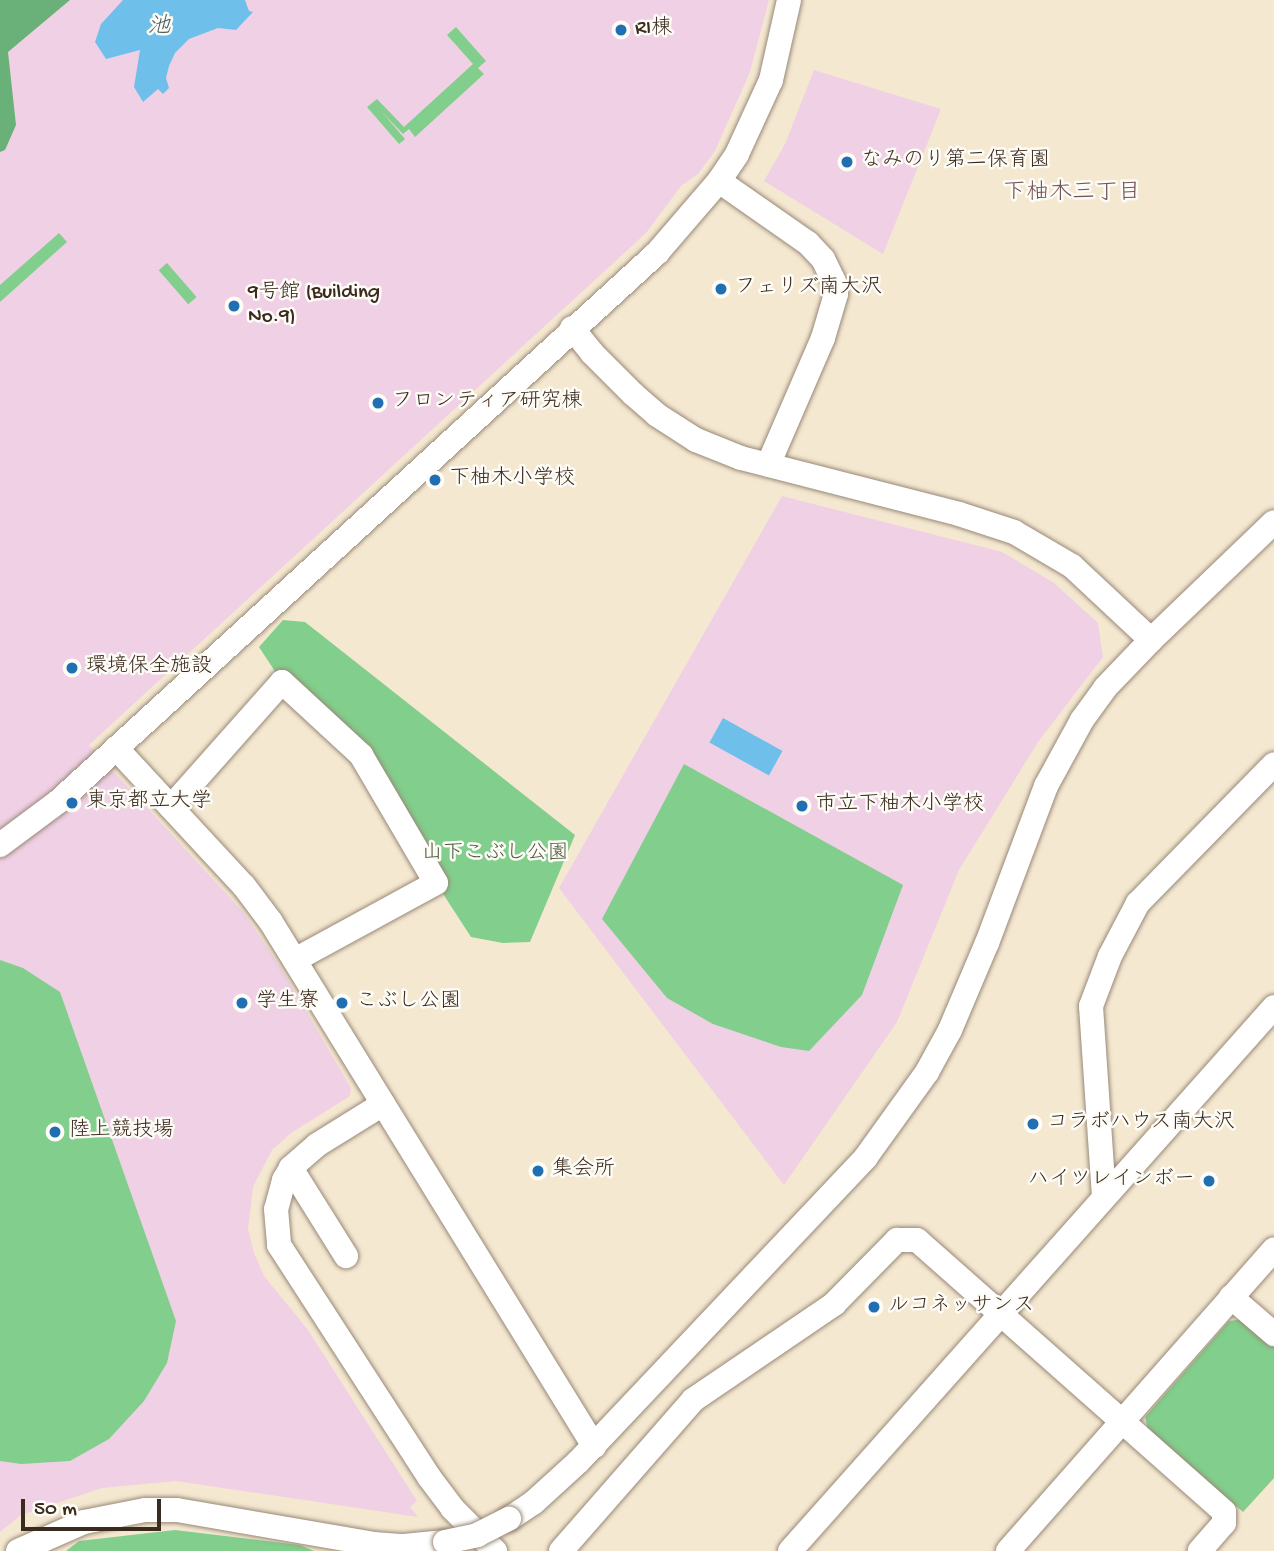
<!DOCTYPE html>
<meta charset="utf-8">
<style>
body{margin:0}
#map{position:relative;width:1274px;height:1551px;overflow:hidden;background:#f5e8d1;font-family:"Gochi Hand","Klee One",sans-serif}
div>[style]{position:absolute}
.built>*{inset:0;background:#f0d0e5}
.green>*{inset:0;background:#82ce8c;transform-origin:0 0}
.forest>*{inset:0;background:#69b178}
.water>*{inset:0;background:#6ec0ea;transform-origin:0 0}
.roads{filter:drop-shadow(0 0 2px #988978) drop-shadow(0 0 2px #988978)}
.minor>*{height:24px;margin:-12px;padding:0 12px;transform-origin:12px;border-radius:12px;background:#fff}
.bridges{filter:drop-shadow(0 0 2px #988978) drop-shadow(0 0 2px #988978)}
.minor-bridge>*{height:24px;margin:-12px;padding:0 12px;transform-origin:12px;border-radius:12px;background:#fff}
.dots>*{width:19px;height:19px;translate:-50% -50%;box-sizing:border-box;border:4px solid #fdfcf7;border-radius:50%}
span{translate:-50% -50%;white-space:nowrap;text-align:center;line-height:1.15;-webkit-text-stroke:5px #fdfcf7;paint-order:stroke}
.poi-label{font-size:21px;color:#3b2a1e}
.left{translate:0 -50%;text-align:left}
.right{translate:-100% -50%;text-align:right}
.park-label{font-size:21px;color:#505b3f}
.water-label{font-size:23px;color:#4d5e65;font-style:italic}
.neighbourhood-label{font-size:23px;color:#735356}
.scale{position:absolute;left:21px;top:1499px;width:140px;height:32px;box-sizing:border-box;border:4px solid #3b2a1e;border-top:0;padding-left:9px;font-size:21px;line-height:24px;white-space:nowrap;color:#3b2a1e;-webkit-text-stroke:5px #fdfcf7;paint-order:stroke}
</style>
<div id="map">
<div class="built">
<i style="clip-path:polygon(0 0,769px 0,750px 72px,715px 151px,698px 174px,681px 186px,646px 233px,89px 745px,243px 912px,279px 965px,351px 1088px,350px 1096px,291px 1133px,272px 1150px,253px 1187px,248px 1229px,254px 1253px,264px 1276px,308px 1330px,417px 1501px,410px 1507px,418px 1517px,176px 1481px,102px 1488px,21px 1515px,0 1532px)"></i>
<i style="clip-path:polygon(814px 70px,941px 109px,883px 254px,764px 181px,785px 144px)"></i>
<i style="clip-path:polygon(782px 496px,1002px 552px,1054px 583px,1098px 623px,1103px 657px,1038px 742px,959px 870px,897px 1022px,784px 1185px,559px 888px)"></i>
</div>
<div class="green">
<i style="clip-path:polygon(456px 27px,486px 61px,478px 68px,484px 74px,415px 137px,409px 129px,403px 134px,382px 112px,405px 139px,399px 144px,367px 107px,377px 99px,404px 127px,473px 64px,447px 35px)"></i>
<i style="clip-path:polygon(59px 233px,67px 242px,0 302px,0 285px)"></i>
<i style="left:167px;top:263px;width:45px;height:11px;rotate:49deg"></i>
<i style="clip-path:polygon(283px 620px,305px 622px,575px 835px,530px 942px,503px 943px,471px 937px,436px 883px,361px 755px,282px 682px,259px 647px)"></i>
<i style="clip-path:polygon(684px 764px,903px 885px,862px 995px,809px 1051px,781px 1047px,713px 1024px,667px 998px,602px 919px)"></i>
<i style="clip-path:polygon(0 960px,23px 968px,60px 992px,176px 1321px,167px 1363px,144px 1401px,109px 1439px,70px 1461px,21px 1464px,0 1461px)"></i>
<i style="clip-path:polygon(1244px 1319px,1274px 1346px,1274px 1478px,1243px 1512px,1148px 1430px,1145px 1417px,1229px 1321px)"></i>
<i style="clip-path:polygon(175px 1530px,300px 1545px,314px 1551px,66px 1551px,79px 1541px)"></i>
</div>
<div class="forest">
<i style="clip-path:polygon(0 0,70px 0,8px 52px,16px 125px,5px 150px,0 152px)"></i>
</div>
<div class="water">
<i style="clip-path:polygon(123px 0,245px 0,249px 11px,253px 12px,236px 30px,218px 28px,189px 39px,175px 53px,169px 66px,166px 78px,169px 88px,163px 94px,158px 89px,143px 102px,134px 87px,140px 50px,106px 59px,95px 42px,101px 24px)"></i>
<i style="left:723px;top:718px;width:68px;height:28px;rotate:29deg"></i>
</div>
<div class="roads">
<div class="minor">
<i style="left:719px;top:181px;width:108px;rotate:34.9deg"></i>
<i style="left:808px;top:243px;width:22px;rotate:47deg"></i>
<i style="left:823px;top:259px;width:25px;rotate:64deg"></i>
<i style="left:834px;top:282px;width:12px;rotate:81deg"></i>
<i style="left:836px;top:294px;width:46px;rotate:106.5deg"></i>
<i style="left:823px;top:338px;width:138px;rotate:113.4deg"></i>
<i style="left:572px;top:328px;width:32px;rotate:51deg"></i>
<i style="left:592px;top:353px;width:58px;rotate:45deg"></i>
<i style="left:633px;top:394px;width:32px;rotate:41deg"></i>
<i style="left:657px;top:415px;width:46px;rotate:32.7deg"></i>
<i style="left:696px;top:440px;width:48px;rotate:21.8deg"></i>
<i style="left:741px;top:458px;width:225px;rotate:14.4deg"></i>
<i style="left:959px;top:514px;width:58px;rotate:18.1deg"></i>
<i style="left:1014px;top:532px;width:67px;rotate:30.4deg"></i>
<i style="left:1072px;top:566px;width:108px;rotate:43.1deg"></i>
<i style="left:116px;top:748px;width:188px;rotate:47.2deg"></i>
<i style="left:244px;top:886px;width:45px;rotate:53.1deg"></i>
<i style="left:271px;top:922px;width:616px;rotate:58.35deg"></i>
<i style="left:171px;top:807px;width:167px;rotate:-48.4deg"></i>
<i style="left:282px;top:682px;width:108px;rotate:42.7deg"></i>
<i style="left:361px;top:755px;width:148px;rotate:59.6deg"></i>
<i style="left:436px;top:883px;width:161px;rotate:151.4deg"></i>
<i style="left:0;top:845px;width:74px;rotate:-36.7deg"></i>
<i style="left:59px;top:801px;width:811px;rotate:-42.5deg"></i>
<i style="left:657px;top:253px;width:95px;rotate:-49.3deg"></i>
<i style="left:719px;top:181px;width:32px;rotate:-56deg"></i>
<i style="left:737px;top:154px;width:81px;rotate:-65.3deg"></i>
<i style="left:771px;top:80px;width:82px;rotate:-77.3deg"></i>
<i style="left:383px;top:1104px;width:78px;rotate:148.2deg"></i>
<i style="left:317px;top:1145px;width:35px;rotate:139deg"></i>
<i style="left:291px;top:1168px;width:14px;rotate:120deg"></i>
<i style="left:284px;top:1180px;width:30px;rotate:105deg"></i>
<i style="left:276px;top:1209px;width:36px;rotate:85deg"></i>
<i style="left:279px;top:1245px;width:276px;rotate:57.1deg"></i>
<i style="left:429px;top:1477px;width:39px;rotate:53deg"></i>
<i style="left:452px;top:1508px;width:61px;rotate:45deg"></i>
<i style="left:291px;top:1168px;width:104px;rotate:58deg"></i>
<i style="left:1104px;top:1197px;width:191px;rotate:-93.9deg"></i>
<i style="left:1091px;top:1006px;width:53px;rotate:-69.2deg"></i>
<i style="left:1110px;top:956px;width:60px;rotate:-62.2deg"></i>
<i style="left:1138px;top:903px;width:194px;rotate:-45.6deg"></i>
<i style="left:1231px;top:1297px;width:57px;rotate:40.7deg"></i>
<i style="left:509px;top:1519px;width:29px;rotate:-34deg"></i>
<i style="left:533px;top:1503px;width:61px;rotate:-42.3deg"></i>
<i style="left:578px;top:1462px;width:419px;rotate:-46.6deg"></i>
<i style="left:866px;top:1157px;width:105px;rotate:-54.3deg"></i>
<i style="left:927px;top:1072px;width:48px;rotate:-61.3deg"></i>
<i style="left:950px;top:1030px;width:95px;rotate:-67deg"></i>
<i style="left:987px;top:943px;width:168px;rotate:-69.4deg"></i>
<i style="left:1046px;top:786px;width:75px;rotate:-61.4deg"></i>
<i style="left:1082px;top:720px;width:39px;rotate:-54deg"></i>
<i style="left:1105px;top:688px;width:66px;rotate:-46.2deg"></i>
<i style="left:1151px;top:640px;width:170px;rotate:-43.8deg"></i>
<i style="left:18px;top:1551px;width:72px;rotate:-23.7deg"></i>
<i style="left:84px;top:1522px;width:62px;rotate:-11.1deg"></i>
<i style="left:145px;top:1510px;width:32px"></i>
<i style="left:177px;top:1510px;width:199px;rotate:9.8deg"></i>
<i style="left:373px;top:1544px;width:31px;rotate:4deg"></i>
<i style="left:404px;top:1546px;width:41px;rotate:-5.6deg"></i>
<i style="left:561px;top:1551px;width:201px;rotate:-48.8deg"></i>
<i style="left:693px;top:1400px;width:171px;rotate:-34.2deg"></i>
<i style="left:834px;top:1304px;width:90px;rotate:-45.5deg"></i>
<i style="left:897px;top:1240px;width:20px"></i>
<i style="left:917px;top:1240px;width:410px;rotate:41.5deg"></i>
<i style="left:1224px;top:1512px;width:11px;rotate:90deg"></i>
<i style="left:1224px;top:1523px;width:37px;rotate:131deg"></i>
<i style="left:790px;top:1551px;width:728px;rotate:-48.34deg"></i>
<i style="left:1008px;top:1551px;width:402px;rotate:-48.6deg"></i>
</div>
</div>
<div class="bridges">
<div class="minor-bridge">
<i style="left:445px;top:1542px;width:33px;rotate:-12deg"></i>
<i style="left:477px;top:1535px;width:36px;rotate:-27deg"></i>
</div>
</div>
<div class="dots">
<i style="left:621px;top:30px;background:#1f6fb2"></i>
<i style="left:847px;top:162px;background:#1f6fb2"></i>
<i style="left:721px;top:289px;background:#1f6fb2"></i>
<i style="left:234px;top:306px;background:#1f6fb2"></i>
<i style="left:378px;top:403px;background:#1f6fb2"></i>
<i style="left:435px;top:480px;background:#1f6fb2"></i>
<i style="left:72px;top:668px;background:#1f6fb2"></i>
<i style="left:72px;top:803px;background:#1f6fb2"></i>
<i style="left:802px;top:806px;background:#1f6fb2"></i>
<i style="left:242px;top:1003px;background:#1f6fb2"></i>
<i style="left:342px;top:1003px;background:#1f6fb2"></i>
<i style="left:1033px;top:1124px;background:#1f6fb2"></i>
<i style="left:55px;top:1132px;background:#1f6fb2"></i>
<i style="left:538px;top:1171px;background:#1f6fb2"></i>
<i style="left:1209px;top:1181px;background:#1f6fb2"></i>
<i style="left:874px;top:1307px;background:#1f6fb2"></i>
</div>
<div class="poi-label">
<span class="left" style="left:635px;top:30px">RI棟</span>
<span class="left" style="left:861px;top:162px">なみのり第二保育園</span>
<span class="left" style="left:735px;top:289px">フェリズ南大沢</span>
<span class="left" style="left:248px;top:306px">9号館 (Building<br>No.9)</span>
<span class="left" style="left:392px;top:403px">フロンティア研究棟</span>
<span class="left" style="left:449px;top:480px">下柚木小学校</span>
<span class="left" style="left:86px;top:668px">環境保全施設</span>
<span class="left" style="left:86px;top:803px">東京都立大学</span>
<span class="left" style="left:816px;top:806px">市立下柚木小学校</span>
<span class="left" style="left:256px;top:1003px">学生寮</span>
<span class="left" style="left:356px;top:1003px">こぶし公園</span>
<span class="left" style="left:1047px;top:1124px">コラボハウス南大沢</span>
<span class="left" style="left:69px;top:1132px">陸上競技場</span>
<span class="left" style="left:552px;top:1171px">集会所</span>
<span class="right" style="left:1195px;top:1181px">ハイツレインボー</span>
<span class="left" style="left:888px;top:1307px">ルコネッサンス</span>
</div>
<div class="park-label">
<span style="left:495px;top:855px">山下こぶし公園</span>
</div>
<div class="water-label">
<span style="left:159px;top:28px">池</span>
</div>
<div class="neighbourhood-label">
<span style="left:1072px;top:194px">下柚木三丁目</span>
</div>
<div class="scale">50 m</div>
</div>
